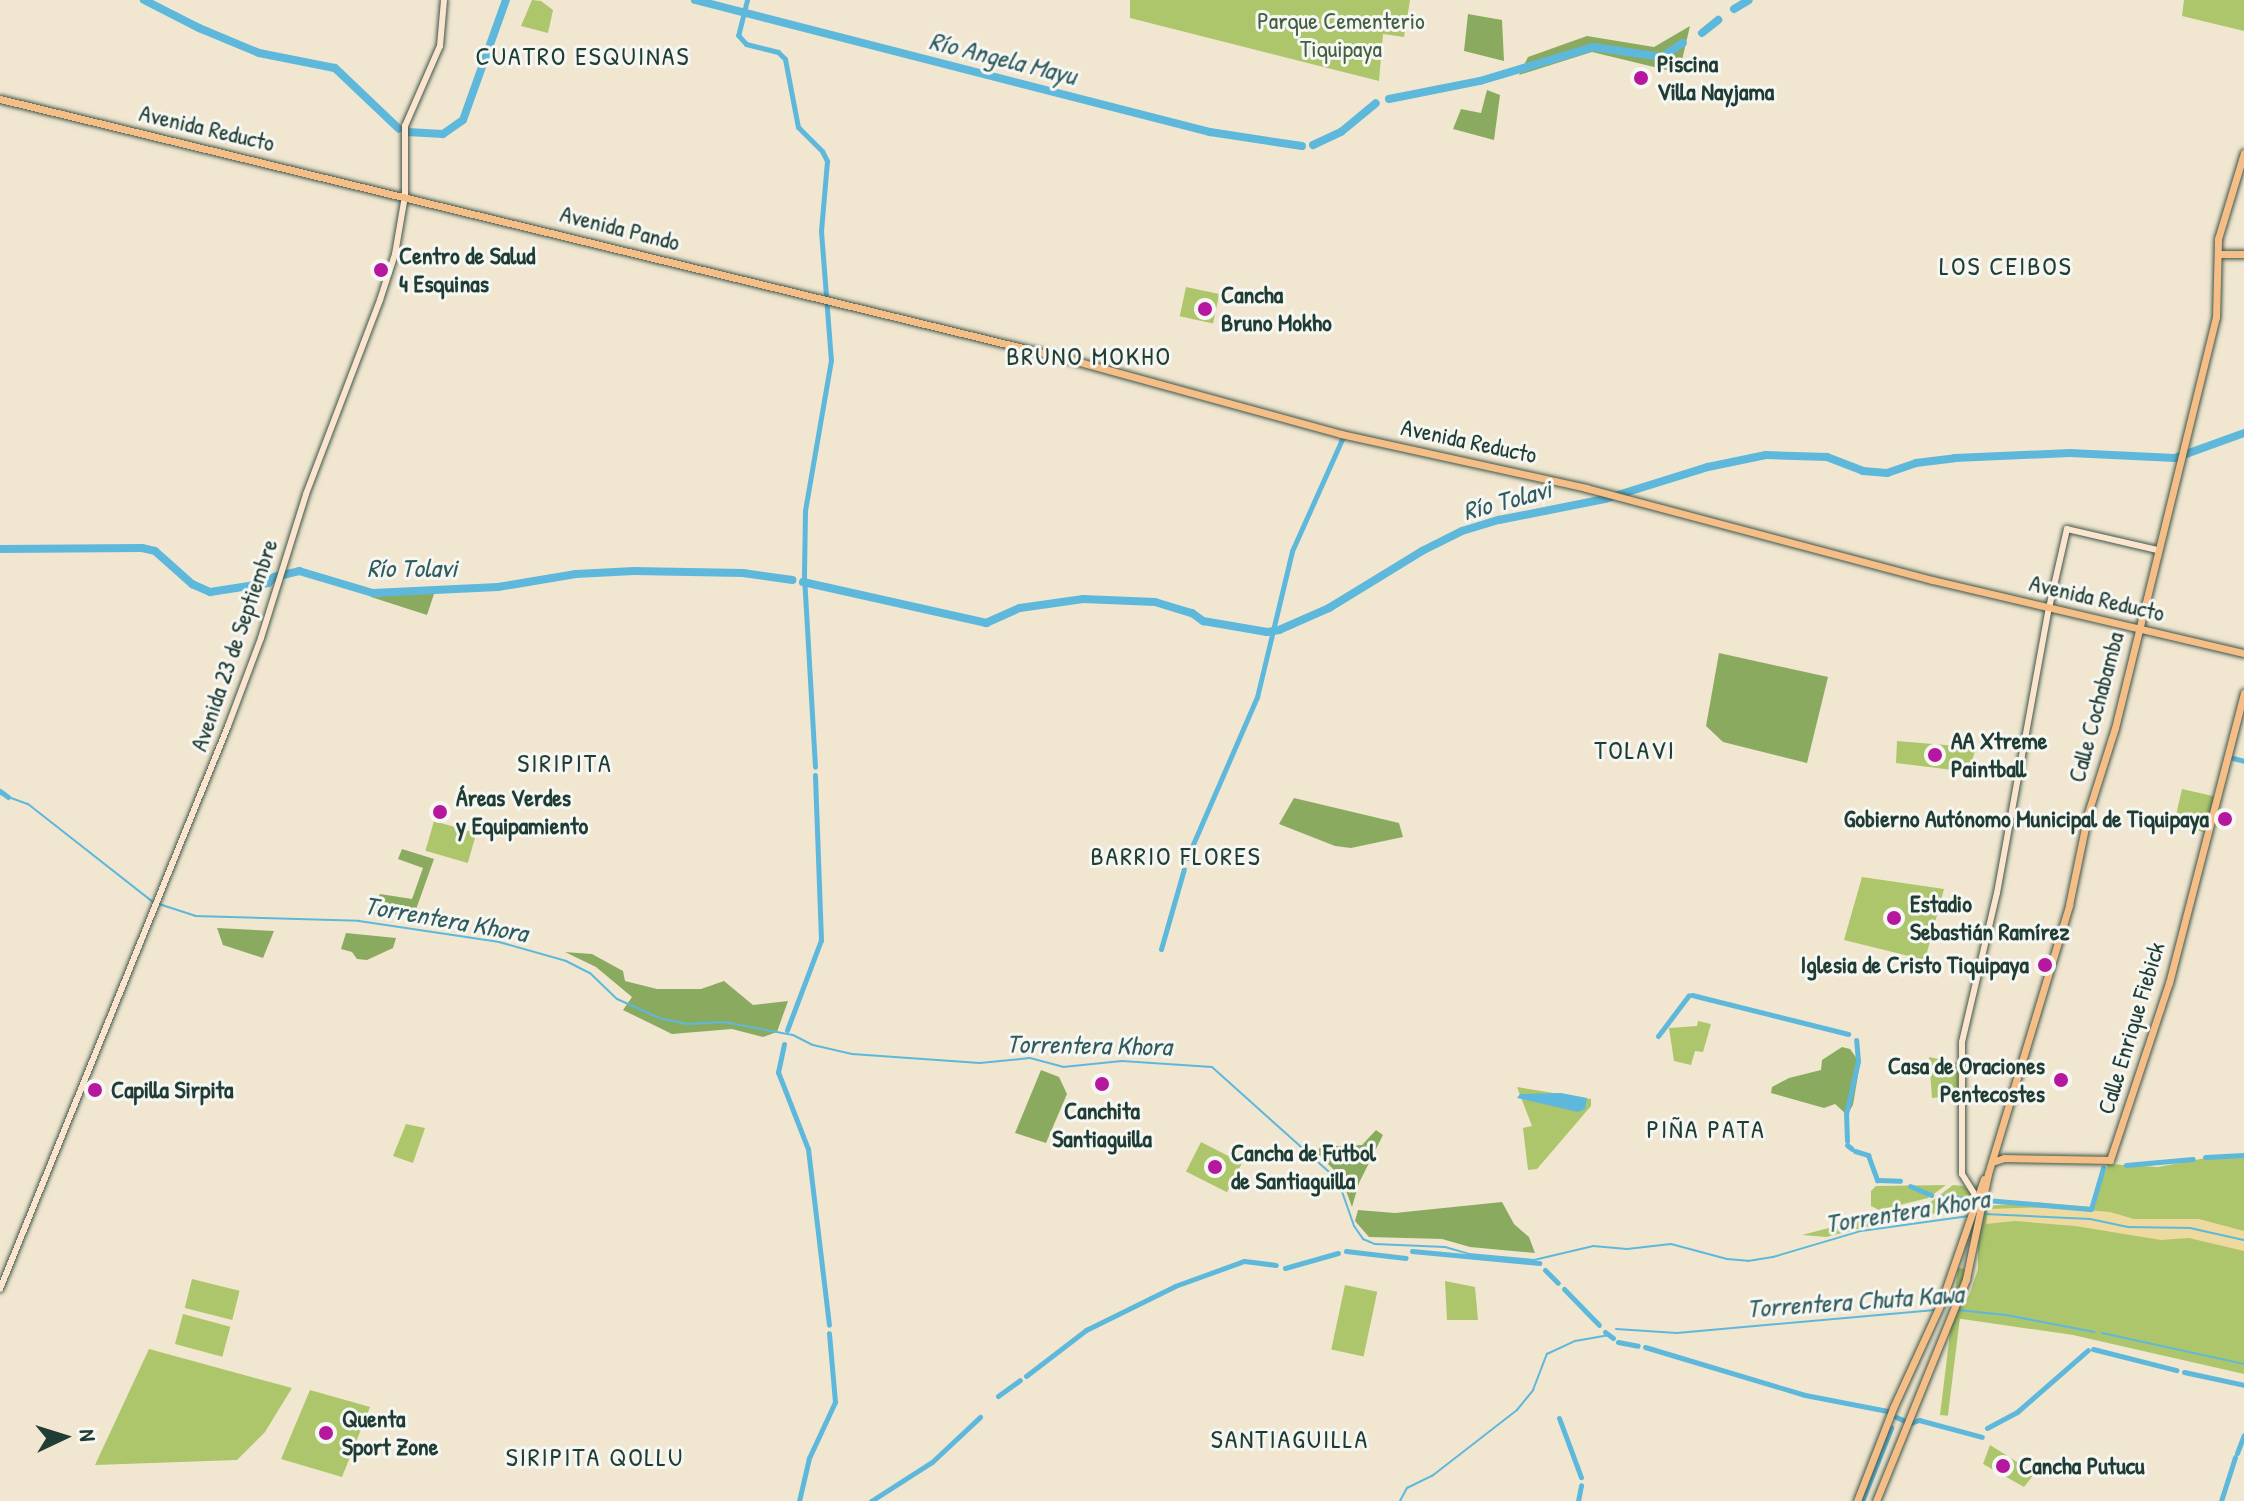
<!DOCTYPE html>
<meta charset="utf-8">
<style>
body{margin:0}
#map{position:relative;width:2244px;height:1501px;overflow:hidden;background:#f1e7d0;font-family:"Patrick Hand",sans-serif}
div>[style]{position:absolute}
.green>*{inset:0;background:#adc66b;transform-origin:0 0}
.forest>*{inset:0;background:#8aab5f}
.sand>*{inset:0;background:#eeda9e}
.water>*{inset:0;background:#5eb8dc}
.stream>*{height:2px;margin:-1px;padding:0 1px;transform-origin:1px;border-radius:1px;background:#5eb8dc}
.canal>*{height:5px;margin:-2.5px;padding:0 2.5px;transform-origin:2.5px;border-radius:2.5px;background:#5eb8dc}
.river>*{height:8px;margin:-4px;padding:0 4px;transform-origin:4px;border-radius:4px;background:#5eb8dc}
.roads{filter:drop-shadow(0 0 2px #3e564b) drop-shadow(0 0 2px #3e564b)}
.secondary>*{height:6px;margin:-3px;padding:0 3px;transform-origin:3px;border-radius:3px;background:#fbe5cf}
.primary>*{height:7px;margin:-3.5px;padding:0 3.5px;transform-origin:3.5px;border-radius:3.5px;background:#f6be87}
.dots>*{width:22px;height:22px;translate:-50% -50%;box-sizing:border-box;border:4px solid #f6f6f2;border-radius:50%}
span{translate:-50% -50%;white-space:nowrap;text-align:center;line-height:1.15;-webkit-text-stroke:6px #f6f6f2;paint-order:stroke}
.park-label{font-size:24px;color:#425f42}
.poi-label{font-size:24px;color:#1f3d34;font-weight:700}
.left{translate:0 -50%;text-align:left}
.right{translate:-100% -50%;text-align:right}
.street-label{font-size:24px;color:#1f3d34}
.neighbourhood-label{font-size:26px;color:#1f3d34;letter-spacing:2px}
.water-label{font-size:26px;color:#2f5c5e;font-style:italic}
.north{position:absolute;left:24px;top:1397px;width:80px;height:80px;-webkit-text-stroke:6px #f6f6f2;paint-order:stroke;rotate:86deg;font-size:22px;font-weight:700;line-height:32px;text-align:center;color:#1f3d34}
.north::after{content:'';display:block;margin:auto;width:28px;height:36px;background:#1f3d34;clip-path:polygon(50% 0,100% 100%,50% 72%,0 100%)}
</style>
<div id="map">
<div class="green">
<i style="clip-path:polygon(532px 0,541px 1px,553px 10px,548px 33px,521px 26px)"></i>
<i style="clip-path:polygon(1130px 0,1410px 0,1404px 37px,1383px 34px,1379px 81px,1130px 18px)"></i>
<i style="clip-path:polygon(2184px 0,2244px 0,2244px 31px,2182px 16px)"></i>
<i style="left:1186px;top:287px;width:34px;height:30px;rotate:12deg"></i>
<i style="clip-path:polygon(1897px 741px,1945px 745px,1976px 747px,1969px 772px,1896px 763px)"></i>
<i style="left:2182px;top:789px;width:35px;height:37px;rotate:13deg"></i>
<i style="left:434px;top:821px;width:44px;height:31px;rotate:16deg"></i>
<i style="clip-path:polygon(1862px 877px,1944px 889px,1925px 960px,1844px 940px)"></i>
<i style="clip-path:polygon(1698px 1021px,1711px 1024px,1703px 1052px,1695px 1051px,1691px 1065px,1674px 1061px,1669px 1028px,1697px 1026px)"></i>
<i style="clip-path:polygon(1929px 1057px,1958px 1063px,1958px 1095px,1932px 1098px)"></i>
<i style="clip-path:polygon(1517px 1087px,1591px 1099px,1591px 1106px,1537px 1169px,1528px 1170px,1523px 1128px,1532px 1126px)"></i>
<i style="clip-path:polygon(406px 1124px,425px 1128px,413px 1163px,393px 1156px)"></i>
<i style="left:1201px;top:1142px;width:46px;height:33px;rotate:27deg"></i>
<i style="clip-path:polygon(2244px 1157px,2244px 1374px,2073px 1335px,1955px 1318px,1970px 1293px,1978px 1269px,1978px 1240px,1986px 1206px,2035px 1202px,2092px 1207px,2108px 1164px,2158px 1167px,2206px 1158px)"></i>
<i style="clip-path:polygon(1946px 1185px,1928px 1198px,1879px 1210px,1871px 1206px,1871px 1191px,1876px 1186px)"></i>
<i style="clip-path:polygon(1953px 1185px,1964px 1186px,1975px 1198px,1970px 1211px,1914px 1215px,1826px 1237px,1802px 1235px,1932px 1201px)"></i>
<i style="left:1958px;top:1268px;width:8px;height:148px;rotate:7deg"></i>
<i style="left:192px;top:1279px;width:49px;height:30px;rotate:14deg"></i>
<i style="clip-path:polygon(1445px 1281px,1475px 1287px,1478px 1320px,1447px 1320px)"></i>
<i style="left:1345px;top:1285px;width:33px;height:66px;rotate:12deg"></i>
<i style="left:183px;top:1314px;width:49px;height:31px;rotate:15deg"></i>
<i style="clip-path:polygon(149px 1349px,292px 1388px,265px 1432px,237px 1460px,95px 1465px)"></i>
<i style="clip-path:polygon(310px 1390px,370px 1407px,342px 1477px,281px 1459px)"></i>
<i style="clip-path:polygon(1990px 1445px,2035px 1473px,2024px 1487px,1983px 1464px)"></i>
</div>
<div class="forest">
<i style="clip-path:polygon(1468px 14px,1502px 20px,1504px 61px,1464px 51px)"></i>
<i style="clip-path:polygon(1690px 26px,1679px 73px,1592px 52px,1519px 75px,1528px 57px,1587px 36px,1654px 47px)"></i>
<i style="clip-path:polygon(1487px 90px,1500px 95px,1494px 140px,1453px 129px,1461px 109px,1481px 113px)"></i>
<i style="clip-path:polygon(435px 591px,427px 615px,371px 597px)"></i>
<i style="clip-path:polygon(1719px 653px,1828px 677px,1807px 763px,1723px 742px,1706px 726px)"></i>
<i style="clip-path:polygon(1294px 798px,1399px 823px,1403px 837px,1351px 848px,1335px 846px,1279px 824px)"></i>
<i style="clip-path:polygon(402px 849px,434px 859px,414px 915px,372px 913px,380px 894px,412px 899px,423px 868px,398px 859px)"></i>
<i style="clip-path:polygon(217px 928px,274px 931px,263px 958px,223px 945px)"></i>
<i style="clip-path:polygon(346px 933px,396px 938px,393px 948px,367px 960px,357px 959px,352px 952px,341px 949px)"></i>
<i style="clip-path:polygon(565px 952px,592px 954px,623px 971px,625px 981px,657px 989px,701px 989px,724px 981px,753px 1005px,788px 1001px,777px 1032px,763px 1037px,732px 1029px,672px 1034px,623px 1010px,632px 997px,596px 967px)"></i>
<i style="clip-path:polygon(1842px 1047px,1850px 1049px,1860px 1063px,1853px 1105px,1847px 1115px,1835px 1104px,1824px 1108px,1771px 1093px,1772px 1087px,1789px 1078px,1821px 1070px,1822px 1060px)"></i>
<i style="clip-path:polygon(1041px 1070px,1059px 1077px,1067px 1094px,1046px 1143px,1015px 1133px)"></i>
<i style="clip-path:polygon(1376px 1130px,1383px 1135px,1359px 1183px,1352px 1207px,1341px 1177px,1317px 1153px,1320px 1147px,1362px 1145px)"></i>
<i style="clip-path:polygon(1502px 1202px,1514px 1224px,1529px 1237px,1535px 1253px,1470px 1247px,1442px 1239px,1369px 1237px,1355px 1221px,1358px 1210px,1395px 1213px)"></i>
</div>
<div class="sand">
<i style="clip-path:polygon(2052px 1207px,2110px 1212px,2134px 1219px,2199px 1219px,2244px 1231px,2244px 1251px,2189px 1238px,2161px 1240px,2075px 1226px,2015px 1221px,1986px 1224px,1988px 1209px)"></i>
</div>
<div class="water">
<i style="clip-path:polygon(1561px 1093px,1587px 1098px,1585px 1109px,1578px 1112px,1517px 1098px,1520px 1094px)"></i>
</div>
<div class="stream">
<i style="left:0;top:794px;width:30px;rotate:20deg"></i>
<i style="left:28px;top:804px;width:159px;rotate:38.1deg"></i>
<i style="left:159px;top:904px;width:38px;rotate:18deg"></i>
<i style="left:195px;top:916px;width:164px;rotate:1.7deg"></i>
<i style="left:359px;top:921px;width:142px;rotate:8.5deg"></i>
<i style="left:499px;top:942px;width:70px;rotate:15.8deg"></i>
<i style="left:566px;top:961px;width:27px;rotate:27deg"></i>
<i style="left:590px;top:973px;width:37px;rotate:44deg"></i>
<i style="left:617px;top:999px;width:49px;rotate:24deg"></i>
<i style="left:662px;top:1019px;width:26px;rotate:11deg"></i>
<i style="left:688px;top:1024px;width:36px;rotate:-3deg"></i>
<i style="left:724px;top:1022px;width:70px;rotate:10.7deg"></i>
<i style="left:793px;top:1035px;width:22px;rotate:27deg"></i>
<i style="left:813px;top:1045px;width:40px;rotate:13deg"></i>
<i style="left:852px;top:1054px;width:128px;rotate:4deg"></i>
<i style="left:980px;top:1063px;width:50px;rotate:-5.7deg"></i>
<i style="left:1030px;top:1058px;width:34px;rotate:15deg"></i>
<i style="left:1063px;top:1067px;width:59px;rotate:-5.8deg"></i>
<i style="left:1122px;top:1061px;width:90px;rotate:3.8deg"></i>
<i style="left:1212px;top:1067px;width:169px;rotate:41.9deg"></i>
<i style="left:1338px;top:1180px;width:49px;rotate:70.8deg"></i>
<i style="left:1354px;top:1226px;width:16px;rotate:55deg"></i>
<i style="left:1363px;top:1239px;width:13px;rotate:23deg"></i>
<i style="left:1375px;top:1244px;width:70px;rotate:2.5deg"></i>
<i style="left:1445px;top:1247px;width:25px;rotate:16deg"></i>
<i style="left:1469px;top:1254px;width:65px;rotate:5.3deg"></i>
<i style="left:1534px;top:1260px;width:61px;rotate:-13.3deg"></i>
<i style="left:1593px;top:1246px;width:34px;rotate:5deg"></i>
<i style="left:1627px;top:1249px;width:44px;rotate:-6.5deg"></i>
<i style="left:1671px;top:1244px;width:58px;rotate:15deg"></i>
<i style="left:1727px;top:1259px;width:21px;rotate:5deg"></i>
<i style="left:1748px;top:1261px;width:25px;rotate:-9deg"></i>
<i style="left:1773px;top:1257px;width:92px;rotate:-16.5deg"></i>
<i style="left:1861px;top:1231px;width:109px;rotate:-7.9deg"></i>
<i style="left:1984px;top:1214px;width:106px;rotate:2.7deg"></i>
<i style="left:2090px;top:1219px;width:40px;rotate:12deg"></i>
<i style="left:2129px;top:1227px;width:61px;rotate:0.9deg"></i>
<i style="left:2190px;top:1228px;width:55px;rotate:12.5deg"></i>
<i style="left:1958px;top:1310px;width:48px;rotate:5.9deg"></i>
<i style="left:2006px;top:1315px;width:90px;rotate:10.9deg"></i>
<i style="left:1616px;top:1329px;width:61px;rotate:3.8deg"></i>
<i style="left:1677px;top:1333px;width:259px;rotate:-5.1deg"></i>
<i style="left:2102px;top:1333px;width:145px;rotate:12.3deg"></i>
<i style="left:1400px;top:1501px;width:15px;rotate:-62deg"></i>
<i style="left:1407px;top:1488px;width:28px;rotate:-26deg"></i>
<i style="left:1432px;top:1476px;width:108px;rotate:-37.8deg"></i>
<i style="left:1517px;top:1410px;width:26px;rotate:-51deg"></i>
<i style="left:1533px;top:1390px;width:39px;rotate:-69deg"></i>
<i style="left:1547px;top:1354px;width:31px;rotate:-25deg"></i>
<i style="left:1575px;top:1341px;width:35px;rotate:-10deg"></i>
</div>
<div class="canal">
<i style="left:747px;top:0;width:36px;rotate:104deg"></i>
<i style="left:738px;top:35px;width:12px;rotate:48deg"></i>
<i style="left:746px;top:44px;width:33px;rotate:14deg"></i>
<i style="left:778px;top:52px;width:10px;rotate:45deg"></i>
<i style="left:785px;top:59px;width:69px;rotate:79.2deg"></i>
<i style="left:798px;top:127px;width:34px;rotate:45deg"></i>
<i style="left:822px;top:151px;width:11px;rotate:63deg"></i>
<i style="left:827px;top:161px;width:70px;rotate:94.9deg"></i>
<i style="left:821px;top:231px;width:129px;rotate:85.6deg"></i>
<i style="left:831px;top:360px;width:153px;rotate:99.8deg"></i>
<i style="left:805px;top:511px;width:65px;rotate:90.9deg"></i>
<i style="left:804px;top:576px;width:191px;rotate:86.7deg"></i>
<i style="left:2233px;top:758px;width:11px;rotate:15deg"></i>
<i style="left:0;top:791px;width:10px;rotate:37deg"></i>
<i style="left:1187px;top:858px;width:176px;rotate:-66.5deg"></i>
<i style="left:1257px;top:697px;width:150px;rotate:-76.5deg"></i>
<i style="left:1292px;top:551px;width:123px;rotate:-65.9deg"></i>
<i style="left:1161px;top:949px;width:83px;rotate:-74deg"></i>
<i style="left:1692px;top:995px;width:161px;rotate:14deg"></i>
<i style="left:787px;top:1030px;width:96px;rotate:-69.3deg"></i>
<i style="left:821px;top:940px;width:165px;rotate:-92.1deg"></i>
<i style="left:1658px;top:1036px;width:51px;rotate:-52.9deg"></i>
<i style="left:784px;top:1044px;width:29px;rotate:102deg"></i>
<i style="left:778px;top:1072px;width:83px;rotate:68.7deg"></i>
<i style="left:808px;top:1149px;width:177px;rotate:83.2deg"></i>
<i style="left:1847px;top:1141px;width:27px;rotate:-92deg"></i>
<i style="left:1846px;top:1114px;width:54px;rotate:-77.2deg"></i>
<i style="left:1858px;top:1061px;width:21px;rotate:-95deg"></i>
<i style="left:1847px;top:1145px;width:6px;rotate:39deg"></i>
<i style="left:1855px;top:1151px;width:14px;rotate:17deg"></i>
<i style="left:1868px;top:1155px;width:27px;rotate:70deg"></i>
<i style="left:1877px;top:1180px;width:23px;rotate:2deg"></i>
<i style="left:2205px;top:1157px;width:39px;rotate:-3deg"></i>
<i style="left:2126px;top:1165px;width:67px;rotate:-5.1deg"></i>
<i style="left:1910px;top:1186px;width:23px;rotate:23deg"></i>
<i style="left:1939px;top:1197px;width:33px;rotate:3deg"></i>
<i style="left:1986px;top:1200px;width:105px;rotate:4.9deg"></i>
<i style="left:2091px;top:1209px;width:43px;rotate:-73.7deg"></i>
<i style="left:1346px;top:1251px;width:60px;rotate:6.7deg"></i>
<i style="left:1412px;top:1251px;width:128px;rotate:5.4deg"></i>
<i style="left:1285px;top:1268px;width:55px;rotate:-15.8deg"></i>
<i style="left:1545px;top:1270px;width:18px;rotate:45deg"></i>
<i style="left:1564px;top:1289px;width:50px;rotate:45.8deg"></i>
<i style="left:1605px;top:1332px;width:10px;rotate:37deg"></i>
<i style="left:1618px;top:1342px;width:20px;rotate:11deg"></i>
<i style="left:1645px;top:1347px;width:167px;rotate:16.7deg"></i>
<i style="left:1805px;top:1395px;width:84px;rotate:11deg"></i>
<i style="left:2093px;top:1349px;width:86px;rotate:14.2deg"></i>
<i style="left:2184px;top:1372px;width:61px;rotate:12.2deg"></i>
<i style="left:1026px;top:1376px;width:76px;rotate:-37.5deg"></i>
<i style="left:1086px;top:1330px;width:99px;rotate:-26.3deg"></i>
<i style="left:1175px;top:1286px;width:73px;rotate:-19.9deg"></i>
<i style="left:1244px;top:1261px;width:32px;rotate:7deg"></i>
<i style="left:998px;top:1396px;width:27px;rotate:-36deg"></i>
<i style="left:1896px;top:1417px;width:10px;rotate:24deg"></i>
<i style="left:1559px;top:1418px;width:63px;rotate:69.6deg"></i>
<i style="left:1911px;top:1423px;width:9px;rotate:-21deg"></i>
<i style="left:1919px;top:1420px;width:65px;rotate:15.1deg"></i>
<i style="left:1987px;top:1428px;width:34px;rotate:-28deg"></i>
<i style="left:2017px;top:1412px;width:94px;rotate:-41.1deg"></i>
<i style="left:2237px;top:1453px;width:19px;rotate:-69deg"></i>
<i style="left:799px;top:1501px;width:44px;rotate:-76.9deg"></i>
<i style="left:809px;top:1458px;width:62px;rotate:-65.1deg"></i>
<i style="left:835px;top:1402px;width:69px;rotate:-95deg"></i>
<i style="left:871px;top:1501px;width:72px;rotate:-32.6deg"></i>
<i style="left:932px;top:1462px;width:66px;rotate:-43.2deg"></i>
<i style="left:1578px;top:1501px;width:16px;rotate:-79deg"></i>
<i style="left:1862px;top:1501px;width:79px;rotate:-68.3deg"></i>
<i style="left:2221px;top:1501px;width:46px;rotate:-72.3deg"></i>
</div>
<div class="river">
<i style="left:144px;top:0;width:62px;rotate:27deg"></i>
<i style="left:199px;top:28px;width:65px;rotate:22.6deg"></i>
<i style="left:259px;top:53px;width:77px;rotate:11.2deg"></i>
<i style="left:335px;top:68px;width:88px;rotate:43.6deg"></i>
<i style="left:695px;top:0;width:532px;rotate:14.38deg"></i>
<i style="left:1210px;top:132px;width:93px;rotate:8.7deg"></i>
<i style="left:1734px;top:9px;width:17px;rotate:-31deg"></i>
<i style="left:1702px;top:33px;width:21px;rotate:-39deg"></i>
<i style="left:1389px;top:99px;width:93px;rotate:-11.2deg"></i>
<i style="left:1480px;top:81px;width:118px;rotate:-16.7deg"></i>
<i style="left:1593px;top:47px;width:70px;rotate:8.2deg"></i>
<i style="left:1662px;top:57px;width:25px;rotate:-34deg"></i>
<i style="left:407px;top:132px;width:36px;rotate:3deg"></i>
<i style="left:443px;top:134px;width:24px;rotate:-35deg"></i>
<i style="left:463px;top:120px;width:127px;rotate:-70.3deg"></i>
<i style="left:1313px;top:145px;width:31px;rotate:-25deg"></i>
<i style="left:1341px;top:132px;width:45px;rotate:-39.6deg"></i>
<i style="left:0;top:549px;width:142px;rotate:-0.4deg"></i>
<i style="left:142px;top:548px;width:13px;rotate:13deg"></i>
<i style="left:155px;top:551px;width:50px;rotate:41.7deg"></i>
<i style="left:192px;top:584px;width:20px;rotate:24deg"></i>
<i style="left:210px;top:592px;width:59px;rotate:-8.8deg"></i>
<i style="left:268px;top:583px;width:8px;rotate:-45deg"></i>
<i style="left:274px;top:577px;width:26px;rotate:-13deg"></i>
<i style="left:299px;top:571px;width:77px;rotate:16.6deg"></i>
<i style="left:373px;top:593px;width:125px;rotate:-2.7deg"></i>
<i style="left:498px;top:587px;width:79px;rotate:-9.5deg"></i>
<i style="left:576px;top:574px;width:58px;rotate:-3deg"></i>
<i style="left:634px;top:571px;width:109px;rotate:1.1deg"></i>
<i style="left:743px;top:573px;width:50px;rotate:8deg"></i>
<i style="left:803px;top:582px;width:188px;rotate:12.6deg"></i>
<i style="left:986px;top:623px;width:37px;rotate:-24deg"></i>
<i style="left:1020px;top:608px;width:64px;rotate:-8.1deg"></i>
<i style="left:1083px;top:599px;width:72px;rotate:2.4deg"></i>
<i style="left:1155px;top:602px;width:39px;rotate:17deg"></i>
<i style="left:1192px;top:613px;width:14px;rotate:36deg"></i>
<i style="left:1203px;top:621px;width:65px;rotate:9.8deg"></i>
<i style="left:1267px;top:632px;width:12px;rotate:-9deg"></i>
<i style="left:1279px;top:630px;width:55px;rotate:-23.7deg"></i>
<i style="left:1329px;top:608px;width:109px;rotate:-31.5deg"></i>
<i style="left:1422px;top:551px;width:45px;rotate:-26.6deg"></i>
<i style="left:1462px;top:531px;width:39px;rotate:-17deg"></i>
<i style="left:1499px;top:520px;width:108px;rotate:-11.2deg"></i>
<i style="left:1605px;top:499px;width:108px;rotate:-17.3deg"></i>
<i style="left:1708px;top:467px;width:59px;rotate:-11.7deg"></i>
<i style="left:1766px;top:455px;width:61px;rotate:1.9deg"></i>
<i style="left:1827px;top:457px;width:39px;rotate:21deg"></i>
<i style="left:1863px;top:471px;width:24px;rotate:5deg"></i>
<i style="left:1887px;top:473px;width:31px;rotate:-19deg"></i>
<i style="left:1916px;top:463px;width:39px;rotate:-7deg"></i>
<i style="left:1955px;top:458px;width:115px;rotate:-2.5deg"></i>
<i style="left:2070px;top:453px;width:105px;rotate:2.7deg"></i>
<i style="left:2175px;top:458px;width:73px;rotate:-19.9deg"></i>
</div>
<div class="roads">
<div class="secondary">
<i style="left:1977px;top:1198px;width:28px;rotate:-122deg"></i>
<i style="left:1962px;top:1174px;width:132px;rotate:-90deg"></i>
<i style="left:1962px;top:1042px;width:153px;rotate:-76.8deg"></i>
<i style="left:1997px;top:893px;width:290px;rotate:-79.7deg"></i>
<i style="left:2049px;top:608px;width:81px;rotate:-77.2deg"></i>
<i style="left:2067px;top:529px;width:92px;rotate:13.1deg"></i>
<i style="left:0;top:1289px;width:607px;rotate:-67.95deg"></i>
<i style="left:228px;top:726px;width:94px;rotate:-69.4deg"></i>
<i style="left:261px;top:638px;width:151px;rotate:-72.6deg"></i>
<i style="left:306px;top:494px;width:208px;rotate:-69.1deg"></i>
<i style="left:380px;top:300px;width:48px;rotate:-71.9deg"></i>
<i style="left:395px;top:254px;width:59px;rotate:-80.2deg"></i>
<i style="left:405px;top:196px;width:70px;rotate:-90deg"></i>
<i style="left:405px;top:126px;width:87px;rotate:-66.4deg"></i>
<i style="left:440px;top:46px;width:46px;rotate:-85deg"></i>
</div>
<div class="primary">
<i style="left:0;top:99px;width:1107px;rotate:13.68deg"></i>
<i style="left:1076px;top:361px;width:275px;rotate:15.4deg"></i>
<i style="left:1341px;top:434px;width:251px;rotate:12.4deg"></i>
<i style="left:1586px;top:488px;width:358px;rotate:14.9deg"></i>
<i style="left:1932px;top:580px;width:320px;rotate:13.2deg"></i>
<i style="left:2218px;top:254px;width:26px"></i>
<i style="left:1992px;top:1162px;width:13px;rotate:-18deg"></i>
<i style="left:2004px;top:1158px;width:106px;rotate:1.1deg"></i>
<i style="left:2110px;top:1160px;width:187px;rotate:-71.6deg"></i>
<i style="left:2169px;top:983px;width:300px;rotate:-75.5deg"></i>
<i style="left:1857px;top:1501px;width:100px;rotate:-68.8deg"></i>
<i style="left:1893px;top:1408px;width:115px;rotate:-65.4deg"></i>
<i style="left:1941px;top:1303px;width:131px;rotate:-70.9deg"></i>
<i style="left:1876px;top:1501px;width:240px;rotate:-67.9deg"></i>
<i style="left:1966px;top:1279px;width:107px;rotate:-78.2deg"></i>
<i style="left:1988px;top:1174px;width:281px;rotate:-73.2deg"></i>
<i style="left:2069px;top:905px;width:94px;rotate:-78.3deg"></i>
<i style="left:2088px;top:813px;width:89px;rotate:-72.4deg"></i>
<i style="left:2115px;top:728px;width:423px;rotate:-76.2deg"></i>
<i style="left:2216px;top:317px;width:78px;rotate:-88.5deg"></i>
<i style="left:2218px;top:239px;width:90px;rotate:-73.2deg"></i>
</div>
</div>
<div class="dots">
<i style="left:1641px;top:78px;background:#b5179e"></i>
<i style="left:381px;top:270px;background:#b5179e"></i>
<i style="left:1205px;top:309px;background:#b5179e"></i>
<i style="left:1935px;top:755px;background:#b5179e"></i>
<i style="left:440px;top:812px;background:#b5179e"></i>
<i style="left:2225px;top:819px;background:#b5179e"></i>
<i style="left:1894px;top:918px;background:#b5179e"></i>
<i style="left:2045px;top:965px;background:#b5179e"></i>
<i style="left:2061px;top:1080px;background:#b5179e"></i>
<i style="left:1102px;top:1084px;background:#b5179e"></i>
<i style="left:95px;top:1090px;background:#b5179e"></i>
<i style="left:1215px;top:1167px;background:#b5179e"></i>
<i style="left:326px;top:1433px;background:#b5179e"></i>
<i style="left:2003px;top:1466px;background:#b5179e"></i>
</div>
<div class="park-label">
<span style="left:1341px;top:35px">Parque Cementerio<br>Tiquipaya</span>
</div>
<div class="poi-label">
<span class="left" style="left:1657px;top:78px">Piscina<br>Villa Nayjama</span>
<span class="left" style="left:399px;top:270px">Centro de Salud<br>4 Esquinas</span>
<span class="left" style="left:1221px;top:309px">Cancha<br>Bruno Mokho</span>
<span class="left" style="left:1951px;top:755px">AA Xtreme<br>Paintball</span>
<span class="left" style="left:456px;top:812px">Áreas Verdes<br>y Equipamiento</span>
<span class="right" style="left:2209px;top:819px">Gobierno Autónomo Municipal de Tiquipaya</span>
<span class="left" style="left:1910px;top:918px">Estadio<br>Sebastián Ramírez</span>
<span class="right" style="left:2029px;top:965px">Iglesia de Cristo Tiquipaya</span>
<span class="right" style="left:2045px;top:1080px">Casa de Oraciones<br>Pentecostes</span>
<span class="left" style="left:111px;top:1090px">Capilla Sirpita</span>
<span style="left:1102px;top:1125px">Canchita<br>Santiaguilla</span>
<span class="left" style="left:1231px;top:1167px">Cancha de Futbol<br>de Santiaguilla</span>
<span class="left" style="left:342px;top:1433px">Quenta<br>Sport Zone</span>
<span class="left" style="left:2019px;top:1466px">Cancha Putucu</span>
</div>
<div class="street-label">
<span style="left:207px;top:128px;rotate:13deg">Avenida Reducto</span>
<span style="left:620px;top:228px;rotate:14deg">Avenida Pando</span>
<span style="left:1469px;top:441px;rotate:12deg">Avenida Reducto</span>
<span style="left:2097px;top:598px;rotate:13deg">Avenida Reducto</span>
<span style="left:234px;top:645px;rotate:-71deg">Avenida 23 de Septiembre</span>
<span style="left:2096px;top:707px;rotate:-75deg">Calle Cochabamba</span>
<span style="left:2131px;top:1028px;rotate:-73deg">Calle Enrique Fiebick</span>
</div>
<div class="neighbourhood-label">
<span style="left:583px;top:56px">CUATRO ESQUINAS</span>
<span style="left:2006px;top:266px">LOS CEIBOS</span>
<span style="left:1089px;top:356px">BRUNO MOKHO</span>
<span style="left:1635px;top:750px">TOLAVI</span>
<span style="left:565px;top:763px">SIRIPITA</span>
<span style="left:1176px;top:856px">BARRIO FLORES</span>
<span style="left:1706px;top:1129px">PIÑA PATA</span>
<span style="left:1290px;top:1439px">SANTIAGUILLA</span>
<span style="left:595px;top:1457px">SIRIPITA QOLLU</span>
</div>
<div class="water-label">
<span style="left:1003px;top:58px;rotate:14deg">Río Angela Mayu</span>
<span style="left:1507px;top:500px;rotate:-15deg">Río Tolavi</span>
<span style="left:412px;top:568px">Río Tolavi</span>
<span style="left:446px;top:919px;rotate:10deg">Torrentera Khora</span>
<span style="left:1089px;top:1045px;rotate:1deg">Torrentera Khora</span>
<span style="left:1907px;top:1211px;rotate:-9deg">Torrentera Khora</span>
<span style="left:1855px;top:1301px;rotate:-4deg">Torrentera Chuta Kawa</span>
</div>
<div class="north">N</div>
</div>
